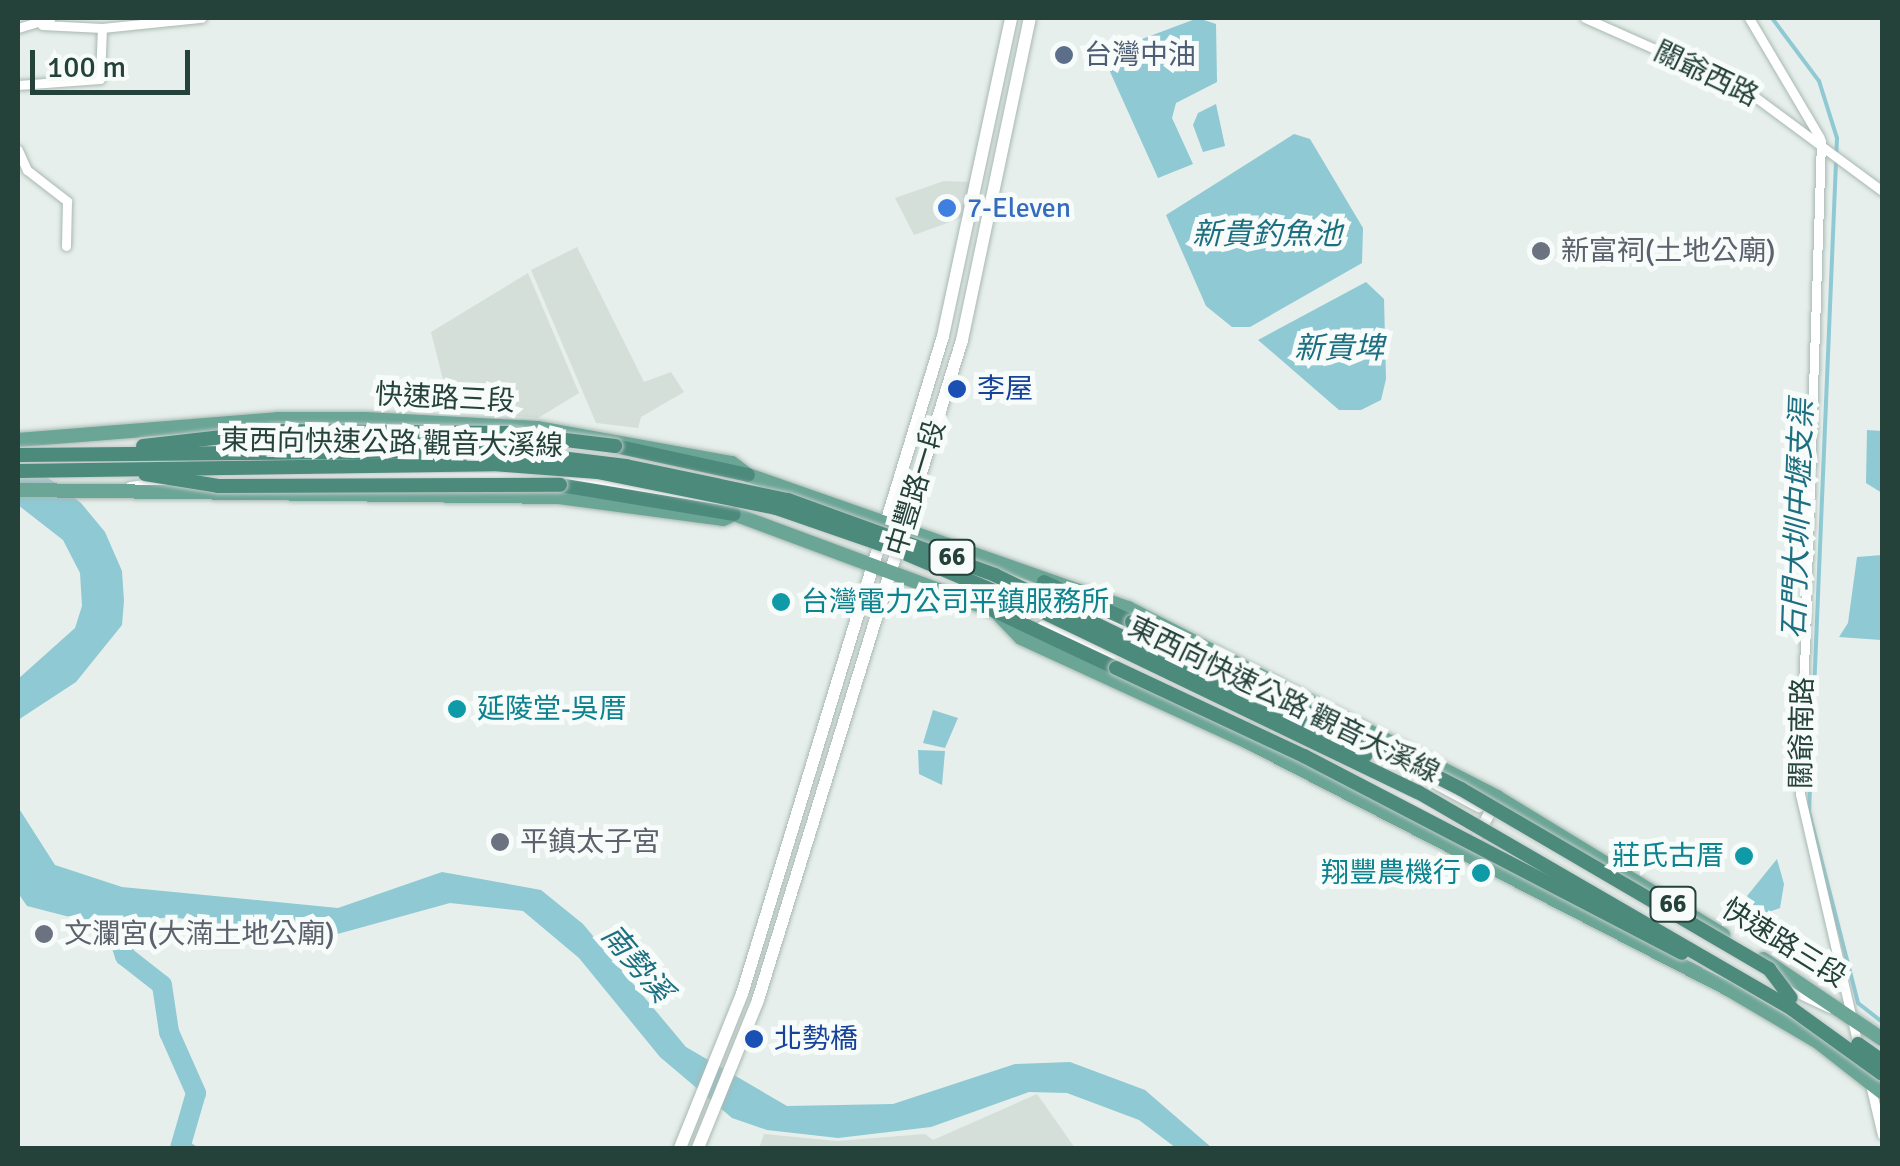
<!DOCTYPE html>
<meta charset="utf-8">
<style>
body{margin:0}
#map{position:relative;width:1900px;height:1166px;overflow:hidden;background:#e6efeb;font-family:Signika,"Noto Sans TC",sans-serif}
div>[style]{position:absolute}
.built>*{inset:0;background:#d4dfda}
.water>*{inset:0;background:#8ec9d4}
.stream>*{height:4px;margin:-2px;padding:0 2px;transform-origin:2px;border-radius:2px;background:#8ec9d4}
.river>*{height:20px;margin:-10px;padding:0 10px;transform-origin:10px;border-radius:10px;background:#8ec9d4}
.roads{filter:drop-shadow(0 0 2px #a8b8b2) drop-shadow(0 0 2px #a8b8b2)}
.minor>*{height:9px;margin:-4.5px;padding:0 4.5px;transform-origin:4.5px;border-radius:4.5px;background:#fff}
.tertiary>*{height:11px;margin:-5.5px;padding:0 5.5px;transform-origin:5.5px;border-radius:5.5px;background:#fff}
.secondary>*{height:12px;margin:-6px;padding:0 6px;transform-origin:6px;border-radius:6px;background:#fff}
.primary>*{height:14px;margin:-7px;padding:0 7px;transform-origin:7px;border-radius:7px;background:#6aa596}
.trunk>*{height:14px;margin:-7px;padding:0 7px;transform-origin:7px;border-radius:7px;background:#4c8a7c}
.bridges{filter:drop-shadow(0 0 2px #c2cac8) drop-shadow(0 0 2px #c2cac8)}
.trunk-bridge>*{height:14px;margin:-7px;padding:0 7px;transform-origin:7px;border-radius:7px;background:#4c8a7c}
.dots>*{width:28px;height:28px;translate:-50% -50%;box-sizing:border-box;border:5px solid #f7fbf9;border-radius:50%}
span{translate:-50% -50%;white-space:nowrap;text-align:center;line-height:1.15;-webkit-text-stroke:10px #f7fbf9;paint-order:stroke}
.shield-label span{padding:2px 8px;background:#f7fbf9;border:2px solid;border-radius:8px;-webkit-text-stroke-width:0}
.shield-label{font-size:25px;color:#24423a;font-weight:700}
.service-label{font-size:28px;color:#4e5e75}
.left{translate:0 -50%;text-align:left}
.street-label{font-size:28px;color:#24423a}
.shop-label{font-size:28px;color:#366cbe}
.worship-label{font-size:28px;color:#5b616d}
.transit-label{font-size:28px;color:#164399}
.culture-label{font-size:28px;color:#0d838f}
.right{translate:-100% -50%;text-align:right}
.water-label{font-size:30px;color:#1c6f80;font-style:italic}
.frame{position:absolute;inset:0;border:20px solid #24423a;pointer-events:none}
.scale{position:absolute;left:30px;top:50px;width:160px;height:45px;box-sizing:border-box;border:5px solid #24423a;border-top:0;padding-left:12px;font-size:30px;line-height:35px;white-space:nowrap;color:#24423a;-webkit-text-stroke:8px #f7fbf9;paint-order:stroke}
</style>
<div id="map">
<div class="built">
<i style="clip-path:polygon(944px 181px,970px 182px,964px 217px,914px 235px,895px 198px)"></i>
<i style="clip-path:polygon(577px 247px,644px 382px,671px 372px,684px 392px,641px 417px,638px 428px,596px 423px,531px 270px)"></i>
<i style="clip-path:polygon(528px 273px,579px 393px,538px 418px,451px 411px,431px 332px)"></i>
<i style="clip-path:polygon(1037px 1094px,1075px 1148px,759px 1148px,764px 1134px,837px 1141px,925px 1134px,933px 1140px)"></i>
</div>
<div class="water">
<i style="clip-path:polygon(1198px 18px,1216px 24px,1217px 82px,1176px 103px,1172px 118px,1193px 164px,1158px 178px,1102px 54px)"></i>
<i style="clip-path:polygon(1216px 104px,1225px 146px,1203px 152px,1193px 125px,1198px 113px)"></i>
<i style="clip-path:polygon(1294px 134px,1310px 139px,1363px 228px,1362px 263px,1250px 327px,1232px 327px,1206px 306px,1166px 215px)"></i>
<i style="clip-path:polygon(1366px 282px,1384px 299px,1386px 379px,1381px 400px,1361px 410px,1339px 410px,1258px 340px)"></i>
<i style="clip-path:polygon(1867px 430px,1882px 431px,1882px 493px,1866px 483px)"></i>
<i style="clip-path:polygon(18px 455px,81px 503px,105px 532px,122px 571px,124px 601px,122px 625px,76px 682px,18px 720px,18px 679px,75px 628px,82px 606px,80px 573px,63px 540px,18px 505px)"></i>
<i style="clip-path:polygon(1882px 555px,1881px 640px,1839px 637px,1848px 623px,1857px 557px)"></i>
<i style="clip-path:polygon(933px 710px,958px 718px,945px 748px,923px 743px)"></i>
<i style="clip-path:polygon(918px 750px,945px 751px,942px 785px,919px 774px)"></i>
<i style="clip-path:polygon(18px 807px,55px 865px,122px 887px,338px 908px,442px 872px,541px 890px,583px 924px,686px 1047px,787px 1106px,893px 1104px,1015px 1064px,1070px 1062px,1145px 1090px,1212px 1148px,1176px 1148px,1139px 1120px,1067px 1093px,1029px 1092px,931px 1127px,838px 1138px,767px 1130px,732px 1118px,660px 1057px,579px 958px,523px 911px,450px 903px,323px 938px,171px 917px,101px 925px,27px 906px,18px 893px)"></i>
<i style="clip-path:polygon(1777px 859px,1784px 884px,1780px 908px,1760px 915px,1747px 896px)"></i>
</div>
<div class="stream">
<i style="left:1772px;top:18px;width:79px;rotate:53.3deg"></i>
<i style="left:1819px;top:81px;width:60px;rotate:72.5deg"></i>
<i style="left:1837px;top:138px;width:675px;rotate:92.38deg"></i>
<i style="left:1809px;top:812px;width:197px;rotate:75.6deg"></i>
<i style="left:1858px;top:1003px;width:31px;rotate:38deg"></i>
<i style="left:184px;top:1141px;width:13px;rotate:32deg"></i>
</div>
<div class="river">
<i style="left:107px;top:901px;width:58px;rotate:71.9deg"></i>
<i style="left:125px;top:956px;width:47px;rotate:38.1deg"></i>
<i style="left:162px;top:985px;width:48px;rotate:81.5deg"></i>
<i style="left:169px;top:1032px;width:67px;rotate:66.1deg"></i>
<i style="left:196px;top:1093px;width:57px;rotate:106.2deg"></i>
</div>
<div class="roads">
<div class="minor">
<i style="left:1585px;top:18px;width:173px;rotate:23.9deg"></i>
<i style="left:1743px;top:88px;width:173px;rotate:36.5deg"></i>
<i style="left:1749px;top:18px;width:139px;rotate:59.4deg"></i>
<i style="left:42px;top:25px;width:60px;rotate:2.9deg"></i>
<i style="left:102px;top:28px;width:100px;rotate:-5.8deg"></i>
<i style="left:18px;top:28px;width:34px;rotate:-17deg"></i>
<i style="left:18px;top:85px;width:82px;rotate:-4.2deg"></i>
<i style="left:100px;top:79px;width:51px;rotate:-87.8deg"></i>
<i style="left:1821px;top:141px;width:653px;rotate:91.84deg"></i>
<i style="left:1800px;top:794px;width:258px;rotate:77deg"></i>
<i style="left:18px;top:150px;width:22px;rotate:66deg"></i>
<i style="left:27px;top:170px;width:51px;rotate:37.8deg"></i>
<i style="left:67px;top:201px;width:45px;rotate:91.3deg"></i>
<i style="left:1870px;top:1084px;width:52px;rotate:76.8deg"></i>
</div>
<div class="tertiary">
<i style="left:421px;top:439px;width:111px;rotate:2.1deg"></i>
<i style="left:231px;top:442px;width:97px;rotate:-2.4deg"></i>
<i style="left:189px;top:478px;width:383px;rotate:-0.1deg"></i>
<i style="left:572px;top:477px;width:146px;rotate:10.2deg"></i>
<i style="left:716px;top:503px;width:17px;rotate:33deg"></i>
<i style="left:130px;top:487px;width:41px;rotate:-8.3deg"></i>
<i style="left:1050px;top:588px;width:151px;rotate:26.7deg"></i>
<i style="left:1042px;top:626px;width:222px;rotate:23.9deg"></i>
<i style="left:1275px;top:731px;width:216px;rotate:26.7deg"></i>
<i style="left:1437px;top:784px;width:47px;rotate:28.2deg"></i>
<i style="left:1469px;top:849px;width:56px;rotate:-61.1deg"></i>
<i style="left:1783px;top:985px;width:52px;rotate:25.1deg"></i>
</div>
<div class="secondary">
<i style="left:680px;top:1148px;width:166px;rotate:-68.1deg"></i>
<i style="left:742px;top:994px;width:688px;rotate:-73.01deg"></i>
<i style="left:943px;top:336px;width:325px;rotate:-77.9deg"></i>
<i style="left:698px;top:1148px;width:160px;rotate:-67.9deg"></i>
<i style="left:758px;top:1000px;width:691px;rotate:-72.82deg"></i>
<i style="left:962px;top:340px;width:329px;rotate:-78.1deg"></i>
</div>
<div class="primary">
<i style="left:18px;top:440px;width:260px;rotate:-4.6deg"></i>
<i style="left:277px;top:419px;width:88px"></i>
<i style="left:365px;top:419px;width:172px;rotate:3deg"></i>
<i style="left:537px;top:428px;width:198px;rotate:10.2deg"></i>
<i style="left:732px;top:463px;width:20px;rotate:37deg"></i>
<i style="left:748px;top:475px;width:403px;rotate:19.3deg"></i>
<i style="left:1128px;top:608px;width:415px;rotate:27.1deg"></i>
<i style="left:1497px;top:797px;width:265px;rotate:31.4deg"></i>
<i style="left:18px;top:490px;width:541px;rotate:0.74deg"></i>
<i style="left:559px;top:497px;width:165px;rotate:7.6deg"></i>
<i style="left:723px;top:519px;width:12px;rotate:-24deg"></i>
<i style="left:734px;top:514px;width:278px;rotate:20.4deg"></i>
<i style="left:995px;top:611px;width:37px;rotate:46deg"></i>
<i style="left:1021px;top:638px;width:250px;rotate:24.6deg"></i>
<i style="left:1248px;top:742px;width:540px;rotate:27.23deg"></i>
<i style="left:1728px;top:989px;width:104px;rotate:30.5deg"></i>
<i style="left:1818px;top:1042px;width:81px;rotate:38deg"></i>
<i style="left:1763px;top:959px;width:143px;rotate:33.9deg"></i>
</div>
<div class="trunk">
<i style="left:615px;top:446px;width:136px;rotate:12.3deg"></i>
<i style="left:560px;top:485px;width:176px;rotate:9.5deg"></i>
<i style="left:1044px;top:582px;width:97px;rotate:24.4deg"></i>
<i style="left:995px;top:611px;width:134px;rotate:25.2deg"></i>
</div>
</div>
<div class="bridges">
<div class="trunk-bridge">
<i style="left:143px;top:446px;width:133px;rotate:-6.5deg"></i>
<i style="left:275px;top:431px;width:233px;rotate:0.5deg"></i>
<i style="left:508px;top:433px;width:108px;rotate:6.9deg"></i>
<i style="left:18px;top:455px;width:486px;rotate:-0.5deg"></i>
<i style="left:504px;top:451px;width:123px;rotate:7deg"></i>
<i style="left:626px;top:466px;width:166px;rotate:11.9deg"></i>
<i style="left:788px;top:500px;width:220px;rotate:19.9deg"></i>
<i style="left:995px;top:575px;width:412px;rotate:25.9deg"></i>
<i style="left:18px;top:471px;width:475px;rotate:-0.8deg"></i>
<i style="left:493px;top:464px;width:105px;rotate:4.4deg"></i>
<i style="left:598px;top:472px;width:182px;rotate:11.4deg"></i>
<i style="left:776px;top:508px;width:126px;rotate:19deg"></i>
<i style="left:895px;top:549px;width:156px;rotate:23deg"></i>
<i style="left:1039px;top:610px;width:420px;rotate:25.7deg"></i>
<i style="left:1418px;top:792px;width:432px;rotate:30.1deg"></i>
<i style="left:1792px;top:1009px;width:111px;rotate:35.8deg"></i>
<i style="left:145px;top:474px;width:74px;rotate:9.3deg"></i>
<i style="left:218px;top:486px;width:342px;rotate:-0.2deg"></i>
<i style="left:1132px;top:622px;width:369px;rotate:26.9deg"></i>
<i style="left:1461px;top:789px;width:357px;rotate:30.3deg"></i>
<i style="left:1769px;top:969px;width:36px;rotate:53deg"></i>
<i style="left:1116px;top:668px;width:208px;rotate:25.1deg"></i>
<i style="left:1304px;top:756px;width:426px;rotate:27.5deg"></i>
<i style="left:1858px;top:1044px;width:29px;rotate:35deg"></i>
</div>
</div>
<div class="dots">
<i style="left:1064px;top:55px;background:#5c6f8a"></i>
<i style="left:947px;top:208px;background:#3f7fe0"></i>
<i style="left:1541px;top:251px;background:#6b7280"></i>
<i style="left:957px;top:389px;background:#1a4fb4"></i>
<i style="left:781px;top:602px;background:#0f9aa8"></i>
<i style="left:457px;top:709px;background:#0f9aa8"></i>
<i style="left:500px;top:842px;background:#6b7280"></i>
<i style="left:1744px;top:856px;background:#0f9aa8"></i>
<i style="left:1481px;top:873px;background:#0f9aa8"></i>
<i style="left:44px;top:934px;background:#6b7280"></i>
<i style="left:754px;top:1039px;background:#1a4fb4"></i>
</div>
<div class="shield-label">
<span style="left:952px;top:557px">66</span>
<span style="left:1673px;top:904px">66</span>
</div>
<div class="service-label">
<span class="left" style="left:1084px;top:55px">台灣中油</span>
</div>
<div class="street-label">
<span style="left:1706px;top:74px;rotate:26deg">關爺西路</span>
<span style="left:445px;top:398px;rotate:3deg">快速路三段</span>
<span style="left:392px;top:443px;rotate:1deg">東西向快速公路 觀音大溪線</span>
<span style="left:916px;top:488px;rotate:-73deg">中豐路一段</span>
<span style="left:1284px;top:700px;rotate:26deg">東西向快速公路 觀音大溪線</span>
<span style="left:1802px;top:733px;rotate:-89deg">關爺南路</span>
<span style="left:1784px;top:943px;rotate:32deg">快速路三段</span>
</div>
<div class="shop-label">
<span class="left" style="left:967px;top:208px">7-Eleven</span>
</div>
<div class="worship-label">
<span class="left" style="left:1561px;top:251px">新富祠(土地公廟)</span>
<span class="left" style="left:520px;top:842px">平鎮太子宮</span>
<span class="left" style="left:64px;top:934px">文瀾宮(大湳土地公廟)</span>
</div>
<div class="transit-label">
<span class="left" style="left:977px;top:389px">李屋</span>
<span class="left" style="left:774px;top:1039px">北勢橋</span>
</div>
<div class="culture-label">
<span class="left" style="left:801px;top:602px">台灣電力公司平鎮服務所</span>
<span class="left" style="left:477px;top:709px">延陵堂-吳厝</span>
<span class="right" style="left:1724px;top:856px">莊氏古厝</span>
<span class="right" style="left:1461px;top:873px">翔豐農機行</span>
</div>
<div class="water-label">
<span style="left:1267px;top:235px">新貴釣魚池</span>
<span style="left:1339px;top:349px">新貴埤</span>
<span style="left:1799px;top:519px;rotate:-88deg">石門大圳中壢支渠</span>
<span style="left:636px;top:964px;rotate:50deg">南勢溪</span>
</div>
<div class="frame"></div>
<div class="scale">100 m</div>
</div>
